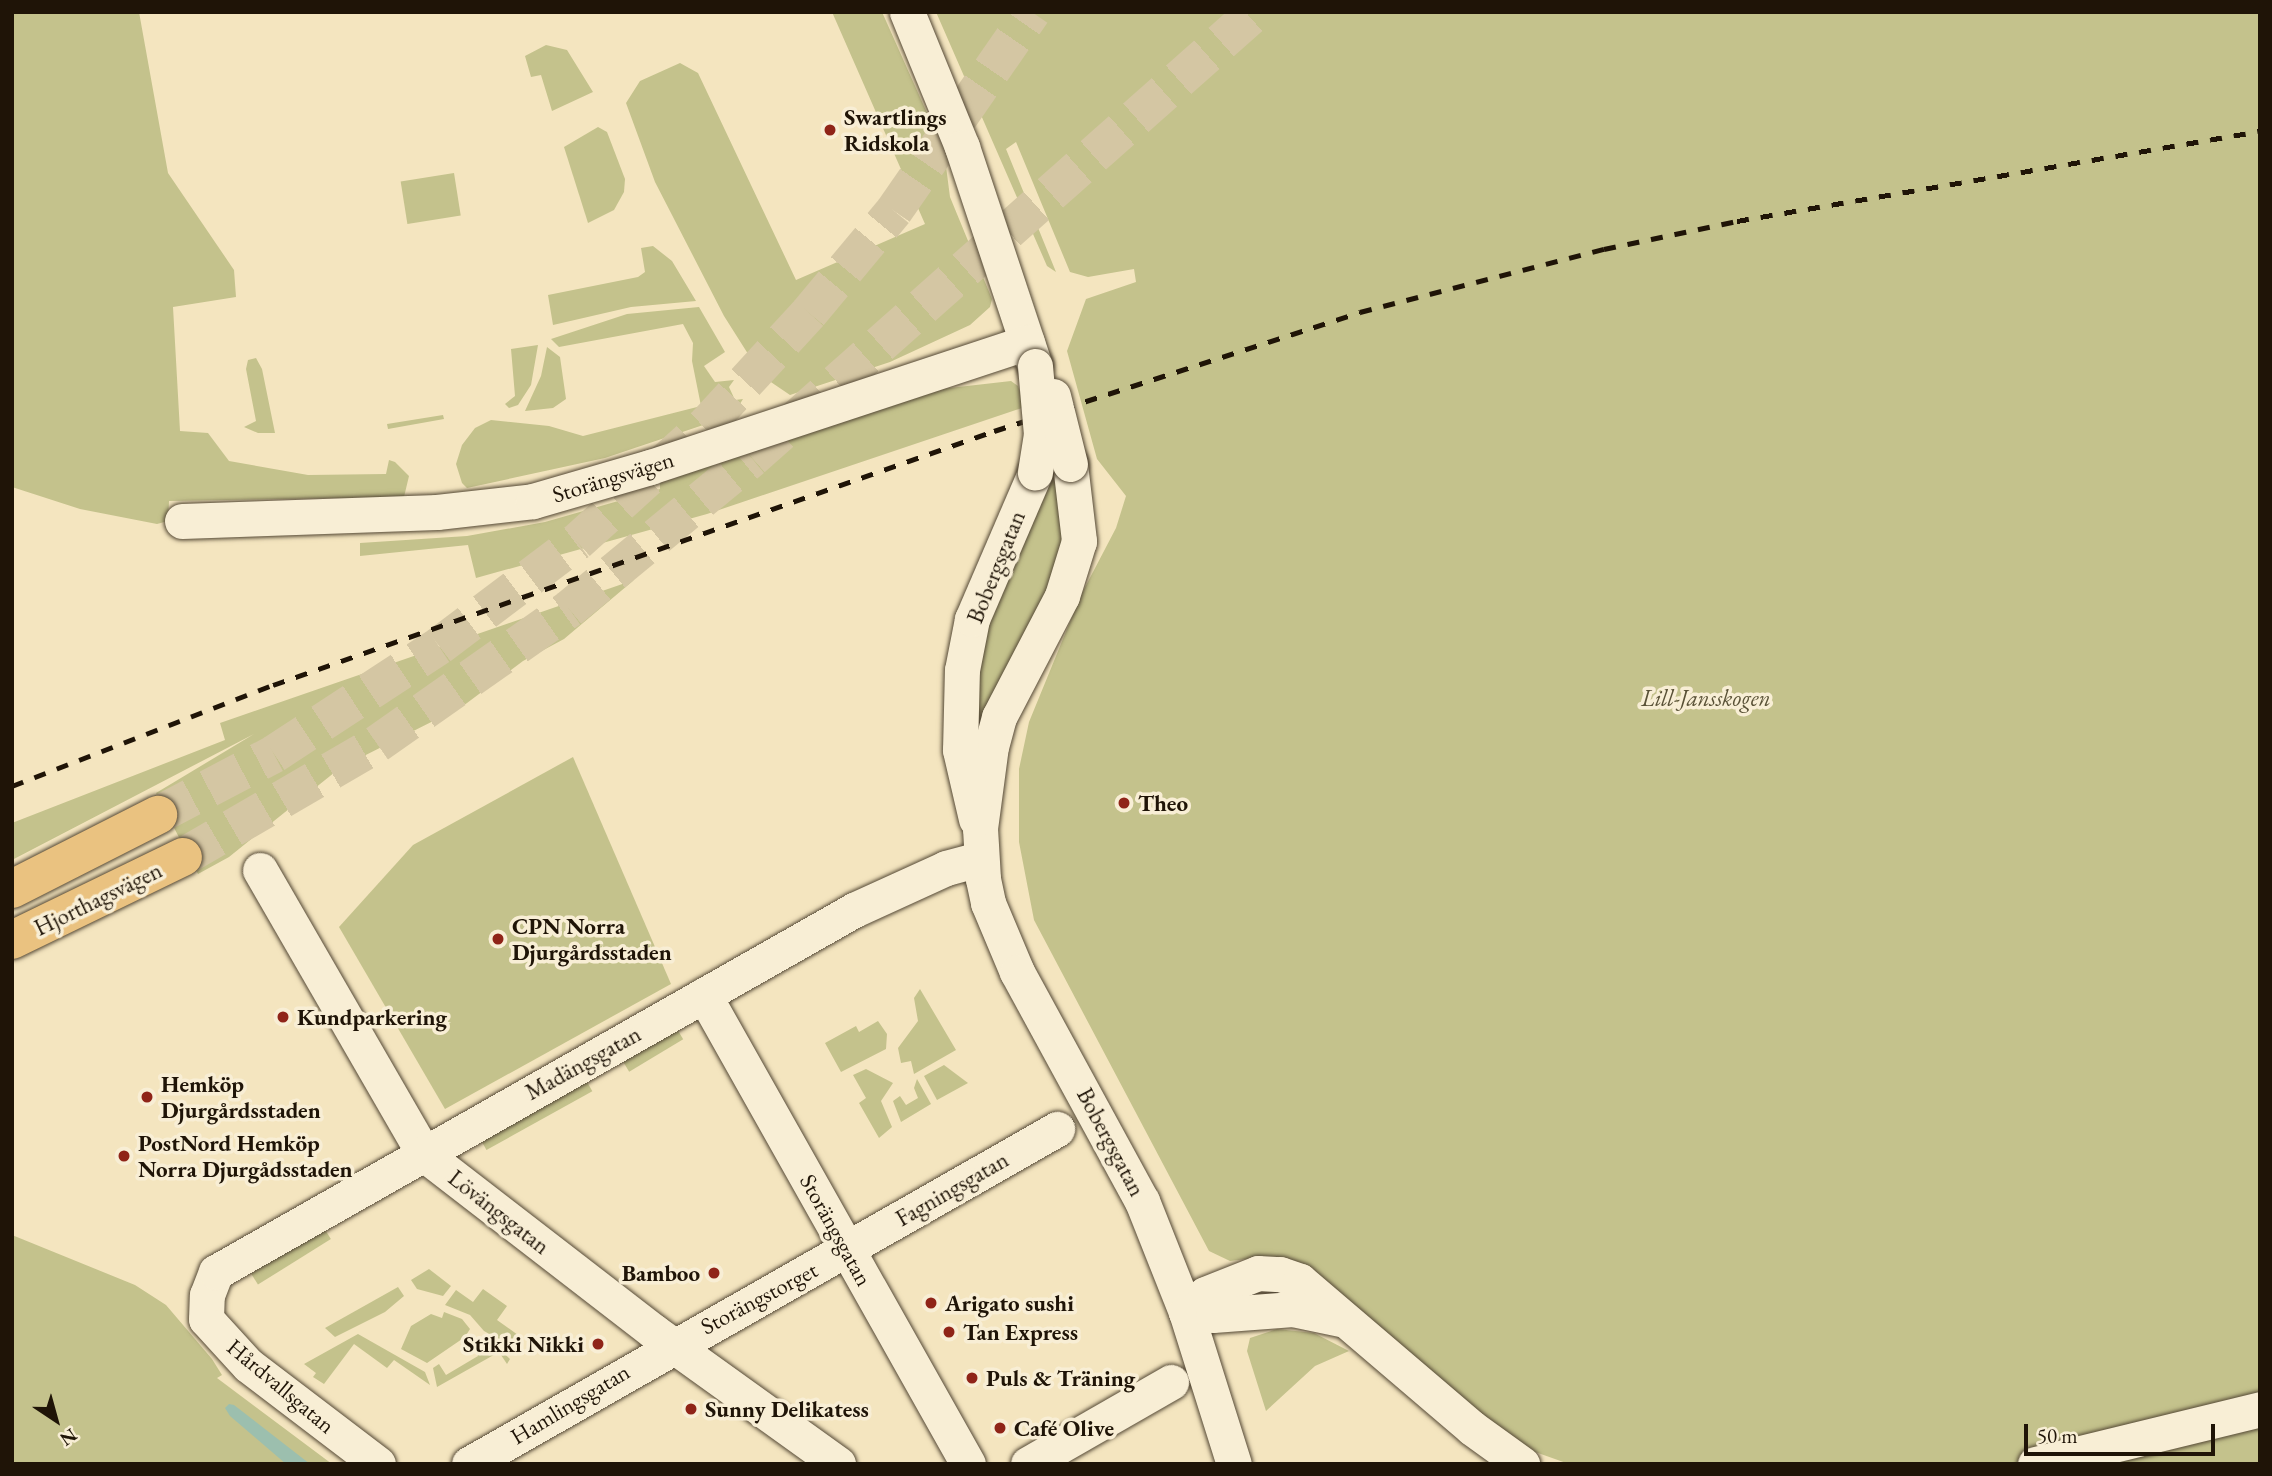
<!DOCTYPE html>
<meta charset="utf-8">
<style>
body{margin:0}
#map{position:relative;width:2272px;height:1476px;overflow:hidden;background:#f4e5bf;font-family:"EB Garamond",serif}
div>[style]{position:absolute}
.green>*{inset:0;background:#c4c28c;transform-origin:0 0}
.water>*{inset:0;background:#9cbfae}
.highway-tunnel>*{height:38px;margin-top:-19px;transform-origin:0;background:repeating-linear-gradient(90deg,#d4c6a3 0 38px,transparent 0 57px)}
.roads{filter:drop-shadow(0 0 2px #544835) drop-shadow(0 0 2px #544835)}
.minor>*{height:35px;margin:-17.5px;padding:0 17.5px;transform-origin:17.5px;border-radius:17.5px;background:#f8eed5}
.highway>*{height:38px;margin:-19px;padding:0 19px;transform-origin:19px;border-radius:19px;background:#eac280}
.rail>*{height:5px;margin-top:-2.5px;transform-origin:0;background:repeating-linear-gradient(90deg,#1f1407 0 12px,transparent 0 24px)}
.bridges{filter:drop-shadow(0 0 2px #544835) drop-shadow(0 0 2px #544835)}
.minor-bridge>*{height:35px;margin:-17.5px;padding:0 17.5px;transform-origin:17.5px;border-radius:17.5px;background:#f8eed5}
.dots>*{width:19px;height:19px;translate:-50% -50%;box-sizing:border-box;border:4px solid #f8eed5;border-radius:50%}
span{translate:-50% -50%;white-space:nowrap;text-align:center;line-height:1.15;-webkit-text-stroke:7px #f8eed5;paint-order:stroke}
.poi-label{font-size:23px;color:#1f1407;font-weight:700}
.left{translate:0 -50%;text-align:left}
.right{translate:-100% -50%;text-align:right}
.street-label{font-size:23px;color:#1f1407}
.park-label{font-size:23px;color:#595136;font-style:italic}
.frame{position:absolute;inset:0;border:14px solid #1f1407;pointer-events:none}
.north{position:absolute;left:21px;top:1385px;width:70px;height:70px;-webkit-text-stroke:5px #f8eed5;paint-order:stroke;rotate:144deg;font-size:19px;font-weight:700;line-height:28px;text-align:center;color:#1f1407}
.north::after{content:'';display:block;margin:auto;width:24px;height:32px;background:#1f1407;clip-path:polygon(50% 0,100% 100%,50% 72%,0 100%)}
.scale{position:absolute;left:2024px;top:1424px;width:191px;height:32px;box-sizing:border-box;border:4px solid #1f1407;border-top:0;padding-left:9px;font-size:21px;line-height:24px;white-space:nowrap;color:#1f1407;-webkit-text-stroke:5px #f8eed5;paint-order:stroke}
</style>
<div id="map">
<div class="green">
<i style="clip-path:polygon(12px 12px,139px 12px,168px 173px,234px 270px,236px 297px,173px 307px,180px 431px,208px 433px,229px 461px,308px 475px,386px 474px,389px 460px,395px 462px,409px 476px,404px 497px,169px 501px,168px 521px,157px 524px,80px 509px,12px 487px)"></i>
<i style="clip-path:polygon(832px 12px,882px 12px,944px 151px,950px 197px,992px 299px,990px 307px,970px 325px,890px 362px,790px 395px,762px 376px,724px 316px,655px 182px,626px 103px,640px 81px,680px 63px,698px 73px,796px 280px,925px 224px)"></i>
<i style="clip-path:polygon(936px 12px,2260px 12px,2260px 1464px,1569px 1464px,1524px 1448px,1255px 1258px,1230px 1261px,1209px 1251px,1034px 920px,1019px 842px,1019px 769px,1029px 722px,1081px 595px,1116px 528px,1126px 496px,1097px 459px,1067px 351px,1086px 299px,1136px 282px,1134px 269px,1088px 277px,1070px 272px,1016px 142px,1006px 149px,1056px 272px,1047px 266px)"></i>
<i style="clip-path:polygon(546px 45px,567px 50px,593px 92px,552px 111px,541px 75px,531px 77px,525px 56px)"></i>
<i style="clip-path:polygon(598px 127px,607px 132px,625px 179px,624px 192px,614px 210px,588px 223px,564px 147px)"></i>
<i style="left:454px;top:173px;width:43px;height:54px;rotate:81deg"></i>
<i style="clip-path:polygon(653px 246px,672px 261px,696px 301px,631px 307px,553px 325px,548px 295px,638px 277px,645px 272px,641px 248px)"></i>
<i style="clip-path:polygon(699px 307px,725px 352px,704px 366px,715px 382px,734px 380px,729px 387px,735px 400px,743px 399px,733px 415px,605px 458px,467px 488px,462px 483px,456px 464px,462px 445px,475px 428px,491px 420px,549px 426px,583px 436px,701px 406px,692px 361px,693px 343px,683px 324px,559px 347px,551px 339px,627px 314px)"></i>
<i style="clip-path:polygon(538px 345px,531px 385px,518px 405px,509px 408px,505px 404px,515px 396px,511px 349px)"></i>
<i style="clip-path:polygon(547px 347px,560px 357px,566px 399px,553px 408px,525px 411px,541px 376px)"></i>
<i style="clip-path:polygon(256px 358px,262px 369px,275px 433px,258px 433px,244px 427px,256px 421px,246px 369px,248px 360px)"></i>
<i style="clip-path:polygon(1011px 381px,1018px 386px,1025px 407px,707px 514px,476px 578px,468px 545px,360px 556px,360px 543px,467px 536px,545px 522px,660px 489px,660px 474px,932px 390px)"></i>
<i style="clip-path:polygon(443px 415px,444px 419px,388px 429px,387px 424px)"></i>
<i style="clip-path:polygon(1078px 462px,1080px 530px,975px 748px,972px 666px,1045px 471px)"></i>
<i style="clip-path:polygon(634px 580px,564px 639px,523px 661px,463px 706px,340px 768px,229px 857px,198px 874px,156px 793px,254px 734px,12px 860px,12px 823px,225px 740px,220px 723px)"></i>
<i style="clip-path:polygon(573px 757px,671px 984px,445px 1109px,339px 927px,413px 845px)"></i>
<i style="clip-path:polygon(920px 989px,956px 1050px,914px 1074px,911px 1061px,901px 1063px,898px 1048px,918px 1021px,914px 998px)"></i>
<i style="clip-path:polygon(878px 1021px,887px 1034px,886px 1049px,841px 1072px,825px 1043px,856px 1026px,859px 1032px)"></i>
<i style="left:677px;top:1029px;width:12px;height:63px;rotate:59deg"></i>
<i style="clip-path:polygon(944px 1065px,968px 1083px,937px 1100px,924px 1076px)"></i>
<i style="clip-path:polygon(866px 1069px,893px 1083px,881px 1101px,892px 1127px,879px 1138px,859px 1103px,866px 1098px,853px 1075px)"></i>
<i style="clip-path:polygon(917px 1079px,931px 1104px,901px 1122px,893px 1101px,900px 1096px,906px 1105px,918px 1098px,914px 1088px)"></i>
<i style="left:586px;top:1080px;width:13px;height:121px;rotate:61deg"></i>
<i style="left:324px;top:1228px;width:13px;height:86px;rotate:58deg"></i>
<i style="clip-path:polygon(12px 1235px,135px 1285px,166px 1305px,212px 1359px,222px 1375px,217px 1378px,332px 1464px,12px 1464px)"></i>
<i style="clip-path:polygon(429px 1269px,451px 1286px,443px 1296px,417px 1289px,411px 1280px)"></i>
<i style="clip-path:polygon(398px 1287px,404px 1296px,385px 1312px,335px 1337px,325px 1328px)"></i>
<i style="clip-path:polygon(483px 1289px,507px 1306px,497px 1320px,518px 1335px,509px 1345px,484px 1331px,470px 1315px,445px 1305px,456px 1290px,473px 1302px)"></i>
<i style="clip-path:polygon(444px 1312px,462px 1319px,470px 1329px,465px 1337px,427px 1363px,401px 1349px,411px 1326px,431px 1314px,442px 1318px)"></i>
<i style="clip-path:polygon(1277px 1329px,1314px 1333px,1349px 1351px,1315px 1366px,1266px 1411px,1247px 1351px,1250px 1338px)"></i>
<i style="clip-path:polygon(358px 1334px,425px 1372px,430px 1385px,394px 1360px,387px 1368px,354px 1344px,324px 1384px,313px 1377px,316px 1373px,304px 1364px)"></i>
<i style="clip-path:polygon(479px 1339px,495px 1345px,510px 1359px,507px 1364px,499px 1352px,437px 1387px,433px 1368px,439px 1364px,446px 1375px,478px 1356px,474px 1343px)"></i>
</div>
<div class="water">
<i style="clip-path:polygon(229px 1404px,234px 1405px,310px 1464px,286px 1464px,230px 1416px,225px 1408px)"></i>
</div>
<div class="highway-tunnel">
<i style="left:158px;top:815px;width:131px;rotate:-27.7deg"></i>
<i style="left:274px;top:754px;width:197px;rotate:-33.2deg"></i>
<i style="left:439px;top:646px;width:173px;rotate:-37deg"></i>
<i style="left:577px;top:542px;width:176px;rotate:-42.2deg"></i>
<i style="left:707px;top:424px;width:151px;rotate:-47.4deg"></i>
<i style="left:809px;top:313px;width:133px;rotate:-50.2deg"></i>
<i style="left:894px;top:211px;width:242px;rotate:-55.3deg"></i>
<i style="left:183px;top:857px;width:225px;rotate:-30.2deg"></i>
<i style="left:377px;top:744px;width:235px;rotate:-35.1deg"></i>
<i style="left:569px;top:609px;width:237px;rotate:-39.5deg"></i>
<i style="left:752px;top:458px;width:672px;rotate:-41.56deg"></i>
</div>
<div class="roads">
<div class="minor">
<i style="left:907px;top:12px;width:146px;rotate:67.8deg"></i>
<i style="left:962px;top:147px;width:229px;rotate:71.6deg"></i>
<i style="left:1070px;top:464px;width:78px;rotate:83.3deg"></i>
<i style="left:1079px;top:541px;width:58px;rotate:107.2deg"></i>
<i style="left:1062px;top:596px;width:136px;rotate:117.5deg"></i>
<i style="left:999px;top:717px;width:30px;rotate:105deg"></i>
<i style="left:991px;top:746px;width:83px;rotate:97.6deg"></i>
<i style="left:980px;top:828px;width:51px;rotate:86.6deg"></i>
<i style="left:983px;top:879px;width:25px;rotate:78deg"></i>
<i style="left:988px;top:903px;width:75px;rotate:67.2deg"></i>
<i style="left:1017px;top:972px;width:261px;rotate:61.4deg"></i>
<i style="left:1142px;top:1201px;width:119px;rotate:68.4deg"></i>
<i style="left:1186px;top:1312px;width:159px;rotate:72.5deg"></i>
<i style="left:182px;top:521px;width:255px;rotate:-2deg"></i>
<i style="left:437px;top:512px;width:97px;rotate:-6.5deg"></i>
<i style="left:533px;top:501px;width:122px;rotate:-16.2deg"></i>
<i style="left:650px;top:467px;width:397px;rotate:-18.3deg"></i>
<i style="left:976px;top:819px;width:71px;rotate:-103.1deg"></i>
<i style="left:960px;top:750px;width:80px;rotate:-88.6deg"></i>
<i style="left:962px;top:670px;width:52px;rotate:-78.9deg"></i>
<i style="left:972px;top:619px;width:159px;rotate:-66.7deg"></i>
<i style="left:260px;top:870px;width:328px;rotate:60deg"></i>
<i style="left:424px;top:1154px;width:289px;rotate:37.7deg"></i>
<i style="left:653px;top:1331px;width:228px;rotate:35.7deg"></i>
<i style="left:704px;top:995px;width:538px;rotate:60.62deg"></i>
<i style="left:1186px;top:1312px;width:26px;rotate:-43deg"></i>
<i style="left:1205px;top:1294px;width:57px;rotate:-21.6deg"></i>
<i style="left:1258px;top:1273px;width:22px;rotate:3deg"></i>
<i style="left:1280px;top:1274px;width:21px;rotate:19deg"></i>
<i style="left:1300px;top:1281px;width:226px;rotate:40.5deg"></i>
<i style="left:1472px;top:1428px;width:62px;rotate:35.8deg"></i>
<i style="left:1186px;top:1312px;width:27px;rotate:6deg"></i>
<i style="left:1213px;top:1315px;width:80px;rotate:-4.3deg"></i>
<i style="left:1293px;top:1309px;width:49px;rotate:11.8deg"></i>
<i style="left:378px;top:1464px;width:163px;rotate:-142.7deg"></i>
<i style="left:248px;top:1365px;width:62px;rotate:-132.4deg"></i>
<i style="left:206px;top:1319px;width:24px;rotate:-88deg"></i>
<i style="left:207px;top:1295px;width:25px;rotate:-69deg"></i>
<i style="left:216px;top:1272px;width:734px;rotate:-29.57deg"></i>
<i style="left:854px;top:910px;width:101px;rotate:-24.5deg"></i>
<i style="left:946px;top:868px;width:35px;rotate:-15deg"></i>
<i style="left:469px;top:1464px;width:677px;rotate:-29.67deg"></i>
<i style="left:1028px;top:1464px;width:165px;rotate:-29.8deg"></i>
<i style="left:2035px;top:1464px;width:232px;rotate:-13.7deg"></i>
</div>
<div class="highway">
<i style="left:12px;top:889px;width:164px;rotate:-26.9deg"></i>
<i style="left:12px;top:940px;width:190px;rotate:-25.9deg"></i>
</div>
</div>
<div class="rail">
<i style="left:12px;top:786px;width:280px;rotate:-21.2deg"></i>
<i style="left:273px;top:685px;width:764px;rotate:-19.41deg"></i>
<i style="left:994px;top:431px;width:385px;rotate:-18deg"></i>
<i style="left:1360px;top:312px;width:252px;rotate:-14.5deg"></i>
<i style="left:1604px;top:249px;width:136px;rotate:-11.9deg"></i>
<i style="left:1737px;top:221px;width:531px;rotate:-9.76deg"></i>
</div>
<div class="bridges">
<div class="minor-bridge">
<i style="left:1035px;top:366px;width:68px;rotate:85deg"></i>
<i style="left:1041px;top:434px;width:39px;rotate:99deg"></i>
<i style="left:1053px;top:396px;width:70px;rotate:76deg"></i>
</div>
</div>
<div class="dots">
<i style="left:830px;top:130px;background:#8f2418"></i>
<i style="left:1124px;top:803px;background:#8f2418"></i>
<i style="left:498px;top:939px;background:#8f2418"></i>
<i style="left:283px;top:1017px;background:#8f2418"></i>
<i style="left:147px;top:1097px;background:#8f2418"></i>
<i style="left:124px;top:1156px;background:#8f2418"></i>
<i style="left:714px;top:1273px;background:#8f2418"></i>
<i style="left:931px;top:1303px;background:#8f2418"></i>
<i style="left:949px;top:1332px;background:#8f2418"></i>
<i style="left:598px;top:1344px;background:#8f2418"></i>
<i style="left:972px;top:1378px;background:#8f2418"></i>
<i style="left:691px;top:1409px;background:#8f2418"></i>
<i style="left:1000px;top:1428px;background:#8f2418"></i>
</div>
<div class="poi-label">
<span class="left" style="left:844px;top:130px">Swartlings<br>Ridskola</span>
<span class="left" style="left:1138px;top:803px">Theo</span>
<span class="left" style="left:512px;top:939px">CPN Norra<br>Djurgårdsstaden</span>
<span class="left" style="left:297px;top:1017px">Kundparkering</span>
<span class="left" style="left:161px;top:1097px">Hemköp<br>Djurgårdsstaden</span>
<span class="left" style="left:138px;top:1156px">PostNord Hemköp<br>Norra Djurgådsstaden</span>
<span class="right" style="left:700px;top:1273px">Bamboo</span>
<span class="left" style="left:945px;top:1303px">Arigato sushi</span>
<span class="left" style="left:963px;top:1332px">Tan Express</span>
<span class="right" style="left:584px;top:1344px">Stikki Nikki</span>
<span class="left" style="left:986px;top:1378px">Puls &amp; Träning</span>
<span class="left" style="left:705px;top:1409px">Sunny Delikatess</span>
<span class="left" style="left:1014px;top:1428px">Café Olive</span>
</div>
<div class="street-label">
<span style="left:613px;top:477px;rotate:-17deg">Storängsvägen</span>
<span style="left:996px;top:567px;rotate:-68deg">Bobergsgatan</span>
<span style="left:98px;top:899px;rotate:-26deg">Hjorthagsvägen</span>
<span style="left:583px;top:1063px;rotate:-29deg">Madängsgatan</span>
<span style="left:1111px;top:1142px;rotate:62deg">Bobergsgatan</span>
<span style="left:952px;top:1189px;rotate:-30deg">Fagningsgatan</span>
<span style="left:499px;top:1212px;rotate:38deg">Lövängsgatan</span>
<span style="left:836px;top:1230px;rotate:61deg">Storängsgatan</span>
<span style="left:759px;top:1298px;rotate:-28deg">Storängstorget</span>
<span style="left:281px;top:1386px;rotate:40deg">Hårdvallsgatan</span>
<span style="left:570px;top:1404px;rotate:-31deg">Hamlingsgatan</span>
</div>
<div class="park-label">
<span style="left:1706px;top:698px">Lill-Jansskogen</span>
</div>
<div class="frame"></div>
<div class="north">N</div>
<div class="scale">50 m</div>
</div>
